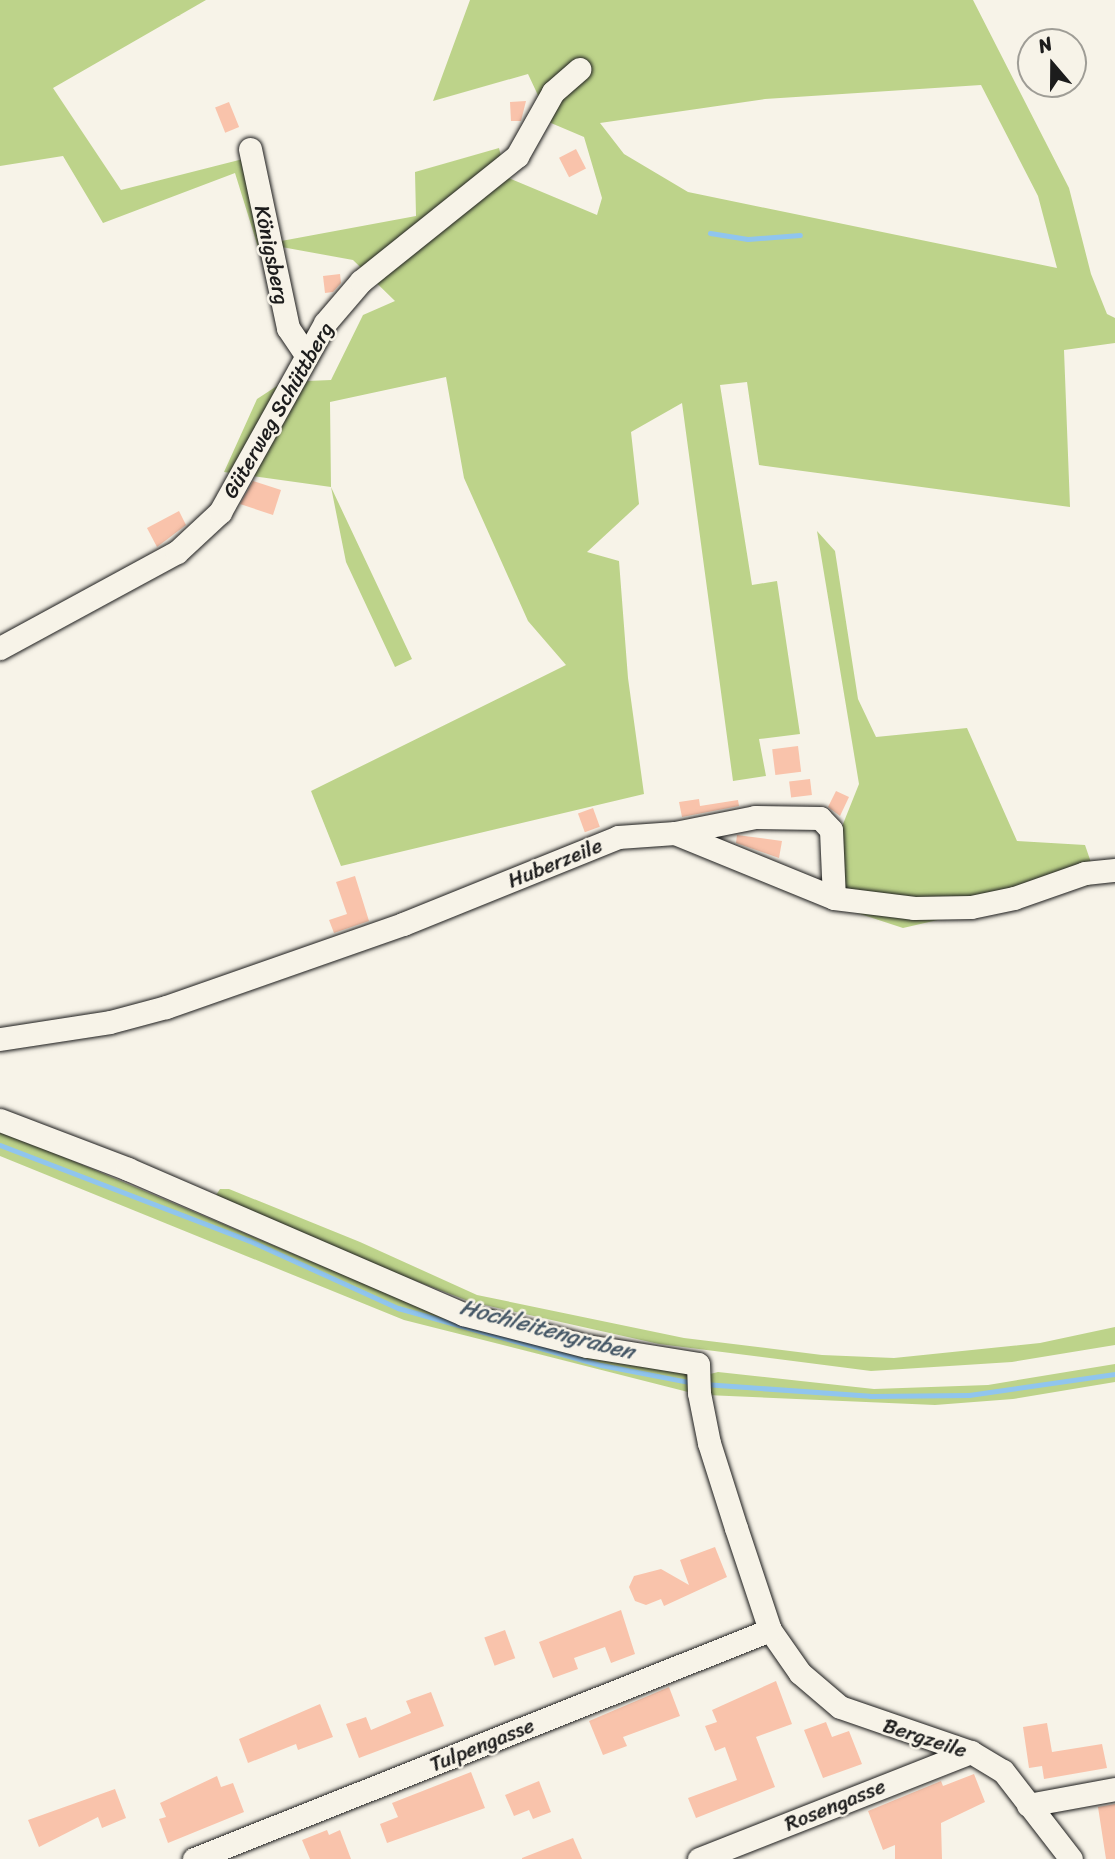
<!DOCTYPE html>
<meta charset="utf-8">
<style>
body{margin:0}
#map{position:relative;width:1115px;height:1859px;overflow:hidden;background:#f7f3e8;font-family:Sriracha,sans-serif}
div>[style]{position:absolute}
.green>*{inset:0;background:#bdd38a}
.stream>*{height:5px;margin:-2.5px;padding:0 2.5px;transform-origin:2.5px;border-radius:2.5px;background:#90c5ee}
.building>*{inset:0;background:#f9c3ab;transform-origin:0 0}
.roads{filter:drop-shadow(0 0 2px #1c1c1c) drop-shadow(0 0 2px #1c1c1c)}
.minor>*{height:23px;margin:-11.5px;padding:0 11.5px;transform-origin:11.5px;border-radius:11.5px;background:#f7f3e8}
span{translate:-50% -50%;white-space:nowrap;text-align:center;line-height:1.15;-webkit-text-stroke:5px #f7f3e8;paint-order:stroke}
.street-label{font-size:21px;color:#1c1c1c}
.water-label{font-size:23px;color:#455766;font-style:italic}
.north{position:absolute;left:1017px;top:28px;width:70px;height:70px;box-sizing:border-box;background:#f7f3e8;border:2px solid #9f9d96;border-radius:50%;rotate:340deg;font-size:19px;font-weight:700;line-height:28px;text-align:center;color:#1c1c1c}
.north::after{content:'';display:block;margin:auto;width:24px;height:32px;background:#1c1c1c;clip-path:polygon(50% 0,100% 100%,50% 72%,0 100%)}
</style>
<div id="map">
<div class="green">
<i style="clip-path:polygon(evenodd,0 0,206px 0,53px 88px,121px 190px,243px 159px,265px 244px,416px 216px,415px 172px,499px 148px,506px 177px,597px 215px,602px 198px,584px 137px,551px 123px,528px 74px,433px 101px,470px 0,973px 0,1069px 188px,1091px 274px,1107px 314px,1115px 318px,1115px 343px,1064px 350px,1070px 507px,759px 465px,747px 382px,720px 385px,752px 585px,777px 581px,800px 734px,759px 739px,766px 776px,733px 781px,682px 403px,631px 432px,639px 504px,587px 552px,619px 561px,628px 678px,644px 794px,341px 866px,311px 791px,566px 665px,528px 621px,464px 478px,446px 377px,330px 402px,331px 487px,412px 659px,395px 667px,346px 562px,331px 487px,224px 472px,257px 399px,283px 382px,331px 380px,363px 315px,395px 301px,353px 260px,265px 244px,271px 289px,235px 173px,103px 223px,63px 156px,0 166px,0 0,981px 85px,1038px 196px,1057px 268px,688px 192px,624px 154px,600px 123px,765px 99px,981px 85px)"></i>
<i style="clip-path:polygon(817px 531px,835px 551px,858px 699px,876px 737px,967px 728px,1017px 841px,1085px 845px,1098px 883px,903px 928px,845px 909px,839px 834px,859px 784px)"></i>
<i style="clip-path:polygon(0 1130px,403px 1300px,688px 1373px,692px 1393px,404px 1320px,0 1156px)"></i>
<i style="clip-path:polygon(220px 1189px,229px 1189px,360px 1242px,477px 1295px,684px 1338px,822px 1355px,894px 1358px,1040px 1343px,1115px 1327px,1115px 1345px,1012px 1362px,871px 1371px,659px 1344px,471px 1302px,337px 1251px,216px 1195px)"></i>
<i style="clip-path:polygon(1115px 1364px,1115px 1382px,1013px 1399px,935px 1405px,706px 1395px,710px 1374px,718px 1372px,874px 1389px,988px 1385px)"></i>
</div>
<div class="stream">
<i style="left:710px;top:233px;width:38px;rotate:9deg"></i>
<i style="left:748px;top:239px;width:52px;rotate:-4.4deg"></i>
<i style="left:0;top:1145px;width:266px;rotate:21deg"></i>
<i style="left:248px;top:1240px;width:165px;rotate:24.4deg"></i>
<i style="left:398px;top:1308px;width:211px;rotate:15.7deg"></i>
<i style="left:601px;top:1365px;width:95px;rotate:11deg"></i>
<i style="left:704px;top:1384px;width:166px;rotate:4.1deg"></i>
<i style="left:870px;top:1396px;width:99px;rotate:-0.6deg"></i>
<i style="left:969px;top:1395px;width:148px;rotate:-8.2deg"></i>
</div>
<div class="building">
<i style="clip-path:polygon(526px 101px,521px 121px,511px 121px,510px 102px)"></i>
<i style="left:229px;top:102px;width:27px;height:15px;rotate:68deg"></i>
<i style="left:576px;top:149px;width:22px;height:19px;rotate:63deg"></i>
<i style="clip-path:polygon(340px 274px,341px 283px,333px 292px,325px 293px,323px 276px)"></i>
<i style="clip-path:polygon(253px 481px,281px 490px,273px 515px,240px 504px)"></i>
<i style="clip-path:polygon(179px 511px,186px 525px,157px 547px,147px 528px)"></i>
<i style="left:798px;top:746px;width:26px;height:26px;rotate:83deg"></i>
<i style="left:810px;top:779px;width:16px;height:21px;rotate:83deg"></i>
<i style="clip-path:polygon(836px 791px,849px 797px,840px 816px,828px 807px)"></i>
<i style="clip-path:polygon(699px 799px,700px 806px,738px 800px,739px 806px,682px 817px,679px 802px)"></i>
<i style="left:593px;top:808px;width:20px;height:16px;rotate:70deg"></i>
<i style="clip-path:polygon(737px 835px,782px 841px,779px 858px,736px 843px)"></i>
<i style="clip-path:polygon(355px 876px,369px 921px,334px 933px,329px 920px,347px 914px,336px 882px)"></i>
<i style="clip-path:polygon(715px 1547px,727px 1577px,664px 1606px,661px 1599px,646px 1605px,635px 1601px,629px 1587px,634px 1576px,661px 1569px,689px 1585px,680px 1560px)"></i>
<i style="clip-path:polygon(621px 1610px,635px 1654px,611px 1663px,605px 1647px,574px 1658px,578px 1669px,553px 1678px,539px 1642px)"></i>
<i style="left:505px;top:1630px;width:30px;height:22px;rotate:70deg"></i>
<i style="clip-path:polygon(776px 1681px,792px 1724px,756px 1737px,775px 1787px,696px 1818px,688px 1798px,737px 1780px,725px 1747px,715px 1751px,705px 1726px,717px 1722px,712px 1710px)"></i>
<i style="clip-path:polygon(669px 1687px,680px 1716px,623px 1737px,627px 1746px,603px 1755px,589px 1721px)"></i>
<i style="clip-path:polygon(431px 1692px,444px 1726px,359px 1758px,346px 1724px,366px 1717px,371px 1730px,411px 1713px,406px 1701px)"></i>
<i style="clip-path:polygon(320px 1704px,333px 1737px,298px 1750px,296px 1744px,248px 1763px,239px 1739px)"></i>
<i style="clip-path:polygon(826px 1722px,832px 1737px,849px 1731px,862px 1764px,823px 1778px,804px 1730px)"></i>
<i style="clip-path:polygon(1047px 1723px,1052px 1752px,1102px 1744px,1107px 1768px,1044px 1779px,1042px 1766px,1029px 1768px,1023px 1727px)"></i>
<i style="clip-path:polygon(471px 1772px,485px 1808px,387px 1843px,380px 1824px,398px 1817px,392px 1803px)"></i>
<i style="clip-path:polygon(974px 1774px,985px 1802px,941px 1823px,942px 1859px,895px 1859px,895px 1845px,883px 1850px,868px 1811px,941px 1781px,943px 1786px)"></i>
<i style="clip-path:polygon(217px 1776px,221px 1787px,233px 1783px,244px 1812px,168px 1843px,159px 1819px,166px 1817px,160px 1803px)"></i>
<i style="clip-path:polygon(539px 1781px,551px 1812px,533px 1819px,529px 1810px,514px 1816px,505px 1795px)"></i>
<i style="clip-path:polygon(115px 1789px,126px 1818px,102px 1828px,98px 1817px,39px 1847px,28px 1820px)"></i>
<i style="clip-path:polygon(1115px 1804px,1115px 1859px,1106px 1859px,1098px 1807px)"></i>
<i style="clip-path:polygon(327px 1830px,329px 1835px,340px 1830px,351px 1859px,310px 1859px,302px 1840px)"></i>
<i style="clip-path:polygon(573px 1838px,582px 1859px,522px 1859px,522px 1858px)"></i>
</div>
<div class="roads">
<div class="minor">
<i style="left:250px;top:149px;width:183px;rotate:78deg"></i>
<i style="left:288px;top:328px;width:32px;rotate:56deg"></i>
<i style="left:0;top:648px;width:201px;rotate:-28.5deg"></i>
<i style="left:177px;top:552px;width:59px;rotate:-42.9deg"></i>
<i style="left:220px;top:512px;width:216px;rotate:-60.9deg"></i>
<i style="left:325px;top:323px;width:55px;rotate:-49.4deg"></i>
<i style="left:361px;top:281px;width:200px;rotate:-38.7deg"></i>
<i style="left:517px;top:156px;width:73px;rotate:-60.6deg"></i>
<i style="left:553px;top:92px;width:35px;rotate:-41deg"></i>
<i style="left:675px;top:833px;width:82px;rotate:-11.3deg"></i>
<i style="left:755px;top:817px;width:65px;rotate:0.9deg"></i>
<i style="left:820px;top:818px;width:16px;rotate:47deg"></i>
<i style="left:831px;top:830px;width:68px;rotate:87.5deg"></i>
<i style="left:0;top:1039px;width:111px;rotate:-8.8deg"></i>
<i style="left:110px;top:1022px;width:58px;rotate:-15deg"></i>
<i style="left:166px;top:1007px;width:251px;rotate:-19.3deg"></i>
<i style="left:403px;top:924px;width:232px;rotate:-22deg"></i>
<i style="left:618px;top:837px;width:57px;rotate:-4deg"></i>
<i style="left:675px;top:833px;width:172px;rotate:22.2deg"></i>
<i style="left:834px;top:898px;width:81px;rotate:7.1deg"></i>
<i style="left:914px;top:908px;width:57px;rotate:-1deg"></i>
<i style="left:971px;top:907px;width:44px;rotate:-11.8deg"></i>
<i style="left:1014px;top:898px;width:75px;rotate:-19.4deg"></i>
<i style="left:1085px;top:873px;width:30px;rotate:-6deg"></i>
<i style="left:0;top:1120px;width:137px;rotate:20.9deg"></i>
<i style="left:128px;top:1169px;width:365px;rotate:23.4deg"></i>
<i style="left:463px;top:1314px;width:128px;rotate:14.5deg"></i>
<i style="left:587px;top:1346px;width:112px;rotate:9.2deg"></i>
<i style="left:698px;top:1364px;width:29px;rotate:88deg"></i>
<i style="left:699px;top:1393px;width:51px;rotate:78.7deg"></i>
<i style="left:709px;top:1443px;width:89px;rotate:72.4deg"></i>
<i style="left:736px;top:1528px;width:108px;rotate:71.6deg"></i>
<i style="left:770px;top:1630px;width:52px;rotate:55.1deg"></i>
<i style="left:800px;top:1673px;width:52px;rotate:40.4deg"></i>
<i style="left:840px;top:1707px;width:139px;rotate:19deg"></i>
<i style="left:971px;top:1752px;width:37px;rotate:31deg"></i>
<i style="left:1003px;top:1771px;width:111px;rotate:52.3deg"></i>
<i style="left:1028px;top:1805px;width:88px;rotate:-10.4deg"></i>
<i style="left:194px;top:1859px;width:620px;rotate:-21.68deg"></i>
<i style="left:699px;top:1859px;width:292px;rotate:-21.5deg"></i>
</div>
</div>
<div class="street-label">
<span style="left:272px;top:255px;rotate:78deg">Königsberg</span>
<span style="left:278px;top:410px;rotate:-60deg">Güterweg Schüttberg</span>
<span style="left:555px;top:863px;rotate:-22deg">Huberzeile</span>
<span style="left:925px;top:1738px;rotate:18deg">Bergzeile</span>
<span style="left:482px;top:1745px;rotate:-22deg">Tulpengasse</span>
<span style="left:835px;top:1805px;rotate:-22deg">Rosengasse</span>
</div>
<div class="water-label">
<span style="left:547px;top:1330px;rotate:15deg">Hochleitengraben</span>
</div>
<div class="north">N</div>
</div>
